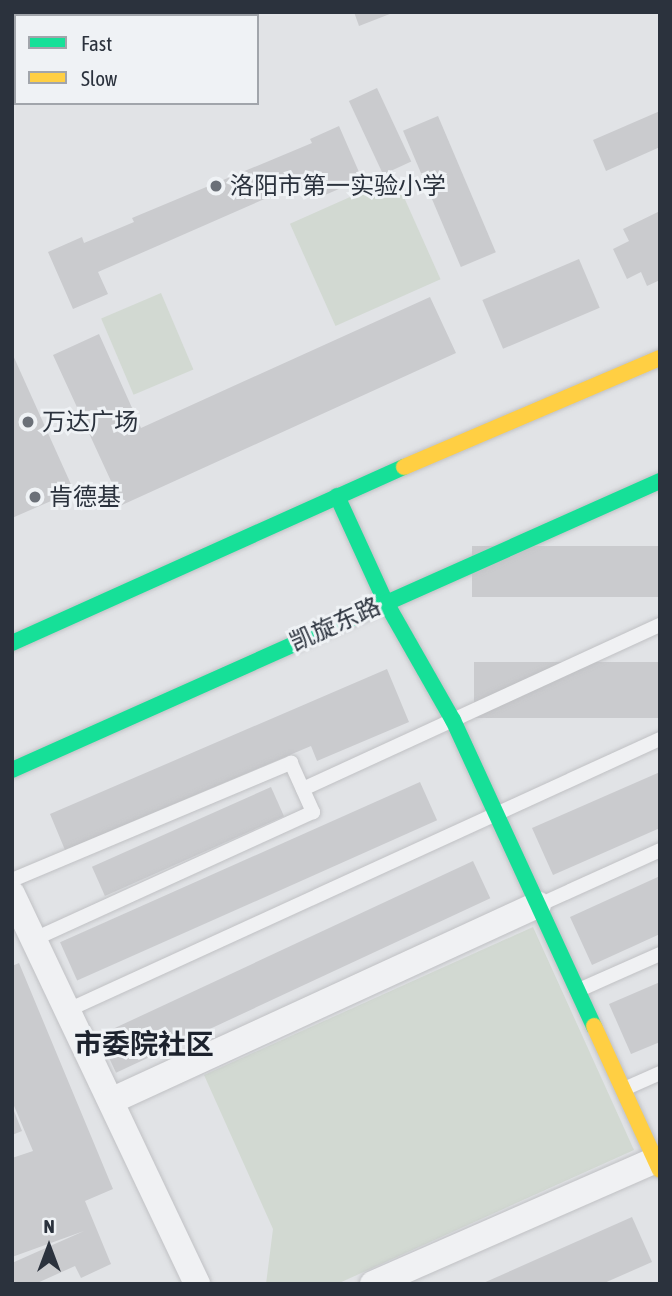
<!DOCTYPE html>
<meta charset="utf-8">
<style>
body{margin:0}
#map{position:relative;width:672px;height:1296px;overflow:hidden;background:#e1e3e6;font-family:"Asap Condensed","Noto Sans SC",sans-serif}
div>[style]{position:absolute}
.green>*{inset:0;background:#d2d9d2;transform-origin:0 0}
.building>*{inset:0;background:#cacbce;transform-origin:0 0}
.roads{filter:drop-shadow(0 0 2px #c0c1c4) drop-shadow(0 0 2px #c0c1c4)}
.lane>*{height:14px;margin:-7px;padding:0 7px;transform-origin:7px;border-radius:7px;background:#f0f1f3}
.street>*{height:26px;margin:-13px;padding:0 13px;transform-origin:13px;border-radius:13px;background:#f0f1f3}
.fast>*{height:16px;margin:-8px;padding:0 8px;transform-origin:8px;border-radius:8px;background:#16e098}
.slow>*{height:16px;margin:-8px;padding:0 8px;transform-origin:8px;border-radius:8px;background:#ffcf43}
.dots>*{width:19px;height:19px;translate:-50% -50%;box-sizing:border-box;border:4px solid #eff2f5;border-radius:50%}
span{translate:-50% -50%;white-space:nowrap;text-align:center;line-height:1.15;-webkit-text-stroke:6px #eff2f5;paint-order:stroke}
.poi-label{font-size:24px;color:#2b323d}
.left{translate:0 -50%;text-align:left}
.street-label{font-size:24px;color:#2b323d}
.quarter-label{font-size:28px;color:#1d232e;font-weight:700}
.frame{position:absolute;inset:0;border:14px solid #2b323d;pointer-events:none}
.legend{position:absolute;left:14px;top:14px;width:245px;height:91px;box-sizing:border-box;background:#eff2f5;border:2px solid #a1a5ab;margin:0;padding:9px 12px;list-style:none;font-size:21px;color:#2b323d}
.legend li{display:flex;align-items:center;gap:14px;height:35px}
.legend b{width:35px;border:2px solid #a1a5ab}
.north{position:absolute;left:14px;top:1212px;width:70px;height:70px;-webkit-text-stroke:5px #eff2f5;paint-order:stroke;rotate:0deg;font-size:19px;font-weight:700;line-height:28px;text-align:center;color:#2b323d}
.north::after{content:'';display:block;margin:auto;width:24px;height:32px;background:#2b323d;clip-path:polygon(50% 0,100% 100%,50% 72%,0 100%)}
</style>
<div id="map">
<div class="green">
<i style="left:40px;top:12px;width:192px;height:4px"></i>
<i style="left:395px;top:177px;width:112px;height:115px;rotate:66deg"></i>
<i style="left:161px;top:293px;width:83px;height:65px;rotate:67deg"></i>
<i style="clip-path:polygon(533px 927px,634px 1150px,337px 1284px,266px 1284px,273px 1229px,204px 1075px)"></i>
</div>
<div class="building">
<i style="clip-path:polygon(354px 12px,395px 12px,359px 26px)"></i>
<i style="left:377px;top:88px;width:81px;height:31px;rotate:65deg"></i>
<i style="clip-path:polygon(660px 111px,660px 147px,606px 171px,593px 140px)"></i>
<i style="left:438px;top:116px;width:148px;height:38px;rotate:67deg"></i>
<i style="clip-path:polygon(339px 126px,362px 179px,325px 195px,317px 176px,98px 272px,108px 294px,73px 309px,48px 252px,82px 237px,84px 243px,134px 222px,132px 218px,312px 143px,310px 139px)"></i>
<i style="clip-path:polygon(660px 211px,660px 280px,647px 286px,641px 272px,627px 279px,613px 249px,629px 241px,623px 229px)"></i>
<i style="left:579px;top:259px;width:53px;height:105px;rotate:67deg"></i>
<i style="clip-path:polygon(430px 297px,456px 353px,122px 505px,53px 355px,99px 334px,141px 428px)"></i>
<i style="clip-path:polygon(12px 353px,74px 491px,12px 518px)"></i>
<i style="left:660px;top:546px;width:51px;height:188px;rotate:90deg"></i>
<i style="left:660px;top:662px;width:56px;height:186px;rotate:90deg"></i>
<i style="clip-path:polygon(387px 669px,409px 722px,317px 761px,311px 746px,65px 850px,50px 814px)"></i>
<i style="clip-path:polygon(660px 772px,660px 828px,553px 875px,532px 828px)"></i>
<i style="left:420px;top:782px;width:42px;height:394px;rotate:66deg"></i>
<i style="left:271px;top:787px;width:32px;height:196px;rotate:66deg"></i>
<i style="left:473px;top:861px;width:41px;height:413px;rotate:65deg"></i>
<i style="clip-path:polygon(660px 876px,660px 934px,592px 965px,570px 917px)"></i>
<i style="clip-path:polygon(19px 963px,113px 1189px,85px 1201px,111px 1264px,81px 1278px,75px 1266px,35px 1284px,12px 1284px,12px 1263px,84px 1231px,12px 1257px,12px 1158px,33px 1151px,12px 1101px,12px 966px)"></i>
<i style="clip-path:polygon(660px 982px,660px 1042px,631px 1054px,609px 1004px)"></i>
<i style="clip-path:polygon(12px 1106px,22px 1131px,12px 1135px)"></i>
<i style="clip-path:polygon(632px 1217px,652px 1262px,602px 1284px,481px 1284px)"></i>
</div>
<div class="roads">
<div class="lane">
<i style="left:303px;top:789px;width:393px;rotate:-24.7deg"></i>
<i style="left:12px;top:880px;width:303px;rotate:-22.8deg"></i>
<i style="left:291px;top:763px;width:54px;rotate:65.8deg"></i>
<i style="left:313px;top:812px;width:307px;rotate:155.5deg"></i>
<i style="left:539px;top:905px;width:133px;rotate:-24.4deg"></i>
<i style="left:579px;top:990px;width:89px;rotate:-24deg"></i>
<i style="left:68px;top:1010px;width:651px;rotate:-24.6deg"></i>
<i style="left:624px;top:1089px;width:39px;rotate:-24deg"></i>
</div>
<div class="street">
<i style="left:12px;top:894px;width:432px;rotate:64.6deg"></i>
<i style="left:111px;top:1101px;width:470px;rotate:-24.7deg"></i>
<i style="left:373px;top:1284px;width:308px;rotate:-23.7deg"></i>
</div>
<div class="fast">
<i style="left:337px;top:496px;width:115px;rotate:65.4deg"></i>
<i style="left:385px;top:601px;width:137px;rotate:60.3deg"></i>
<i style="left:453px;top:720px;width:337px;rotate:65.3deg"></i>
<i style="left:12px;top:643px;width:430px;rotate:-24.2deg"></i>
<i style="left:12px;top:770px;width:710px;rotate:-24.04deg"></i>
</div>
<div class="slow">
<i style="left:404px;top:467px;width:278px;rotate:-23.1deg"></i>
<i style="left:594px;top:1026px;width:158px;rotate:65.4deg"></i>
</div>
</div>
<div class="dots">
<i style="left:216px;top:186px;background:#6b7078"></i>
<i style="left:28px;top:422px;background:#6b7078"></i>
<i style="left:35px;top:497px;background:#6b7078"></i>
</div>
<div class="poi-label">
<span class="left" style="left:230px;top:186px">洛阳市第一实验小学</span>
<span class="left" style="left:42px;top:422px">万达广场</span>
<span class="left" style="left:49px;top:497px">肯德基</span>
</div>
<div class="street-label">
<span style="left:335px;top:624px;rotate:-24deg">凯旋东路</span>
</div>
<div class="quarter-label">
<span style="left:144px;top:1044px">市委院社区</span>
</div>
<div class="frame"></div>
<ul class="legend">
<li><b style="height:9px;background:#16e098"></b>Fast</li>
<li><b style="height:9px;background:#ffcf43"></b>Slow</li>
</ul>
<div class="north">N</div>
</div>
